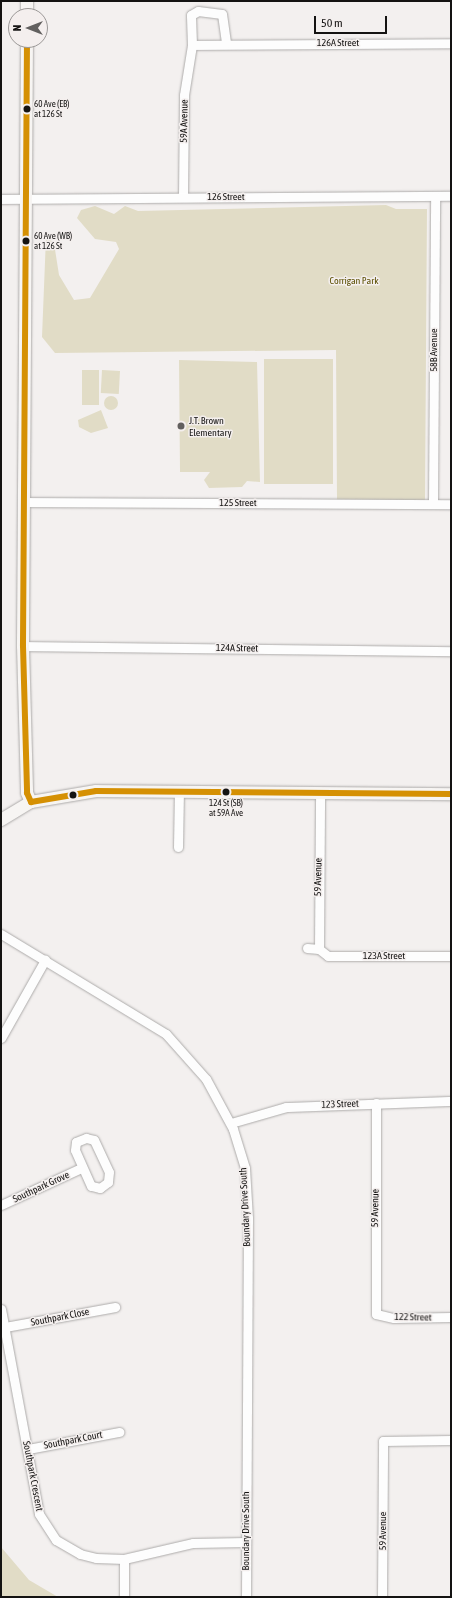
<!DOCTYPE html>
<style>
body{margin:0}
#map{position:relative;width:452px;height:1598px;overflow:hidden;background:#f3f0ef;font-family:"Asap Condensed",sans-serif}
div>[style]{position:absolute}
.green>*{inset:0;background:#e1dcc6;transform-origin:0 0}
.round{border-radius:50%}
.roads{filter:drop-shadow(0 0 1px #adabaa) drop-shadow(0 0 1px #adabaa)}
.street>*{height:9px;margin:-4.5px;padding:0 4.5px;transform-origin:4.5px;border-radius:4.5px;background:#fdfdfd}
.secondary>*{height:12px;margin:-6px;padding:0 6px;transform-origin:6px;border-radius:6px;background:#f7f5f3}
.bus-1>*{height:6px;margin:-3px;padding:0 3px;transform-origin:3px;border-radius:3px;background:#d59003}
.dots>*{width:11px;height:11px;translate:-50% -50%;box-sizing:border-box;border:2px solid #f4efee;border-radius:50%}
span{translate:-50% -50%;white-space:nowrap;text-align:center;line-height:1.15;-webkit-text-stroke:3px #f4efee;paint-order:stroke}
.bus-label{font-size:9px;color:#141312}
.left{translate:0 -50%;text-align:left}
.street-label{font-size:10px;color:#141312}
.park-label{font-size:10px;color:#5c5003}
.poi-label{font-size:10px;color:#141312}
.frame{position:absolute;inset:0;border:2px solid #141312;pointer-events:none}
.north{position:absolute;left:8px;top:8px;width:40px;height:40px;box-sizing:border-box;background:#f4efee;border:1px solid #9a9796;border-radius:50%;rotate:270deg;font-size:11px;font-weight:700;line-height:16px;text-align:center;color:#141312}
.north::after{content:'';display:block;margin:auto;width:14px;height:18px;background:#62605f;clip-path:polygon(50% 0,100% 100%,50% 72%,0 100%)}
.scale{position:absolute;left:314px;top:16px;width:73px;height:18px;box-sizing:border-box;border:2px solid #141312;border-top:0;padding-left:5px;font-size:12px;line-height:14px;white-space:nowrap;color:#141312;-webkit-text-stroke:3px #f4efee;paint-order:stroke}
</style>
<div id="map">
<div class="green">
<i style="clip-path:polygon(386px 205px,396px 209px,427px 209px,425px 500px,337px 500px,336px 350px,55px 353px,42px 337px,46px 237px,54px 243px,59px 275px,74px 300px,90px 298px,119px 249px,116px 242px,95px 239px,77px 218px,81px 210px,95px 206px,114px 214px,125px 206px,138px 211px)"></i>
<i style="left:333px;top:359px;width:125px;height:69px;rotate:90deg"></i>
<i style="clip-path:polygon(179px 360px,257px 362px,260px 482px,247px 481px,242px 487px,209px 488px,204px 480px,210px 472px,180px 472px)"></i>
<i style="left:82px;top:370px;width:17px;height:35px"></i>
<i style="left:102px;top:370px;width:18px;height:23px;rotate:3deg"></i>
<i class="round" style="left:104px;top:396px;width:14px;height:14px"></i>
<i style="clip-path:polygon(101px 410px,108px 428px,91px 433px,79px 427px,78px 420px)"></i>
<i style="clip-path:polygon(1px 1547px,29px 1580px,58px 1597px,1px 1597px)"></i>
</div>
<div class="roads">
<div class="street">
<i style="left:192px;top:45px;width:259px;rotate:-0.4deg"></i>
<i style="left:183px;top:197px;width:102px;rotate:-89.4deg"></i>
<i style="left:184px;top:95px;width:51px;rotate:-80.9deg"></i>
<i style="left:192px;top:45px;width:30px;rotate:-92deg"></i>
<i style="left:191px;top:15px;width:8px;rotate:-30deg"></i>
<i style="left:198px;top:11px;width:24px;rotate:7deg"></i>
<i style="left:222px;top:14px;width:29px;rotate:82deg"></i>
<i style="left:1px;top:199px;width:450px;rotate:-0.4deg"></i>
<i style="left:24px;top:502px;width:427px;rotate:0.3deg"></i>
<i style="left:433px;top:504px;width:307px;rotate:-89.6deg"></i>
<i style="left:23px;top:646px;width:428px;rotate:0.7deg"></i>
<i style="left:178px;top:847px;width:55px;rotate:-89deg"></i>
<i style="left:1px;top:934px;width:193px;rotate:31.2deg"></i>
<i style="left:166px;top:1034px;width:60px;rotate:48.4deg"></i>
<i style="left:206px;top:1079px;width:57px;rotate:61.6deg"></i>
<i style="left:233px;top:1129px;width:41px;rotate:72.9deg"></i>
<i style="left:245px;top:1168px;width:50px;rotate:86.6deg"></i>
<i style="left:248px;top:1218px;width:379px;rotate:90.3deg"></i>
<i style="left:307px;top:948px;width:12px;rotate:5deg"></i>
<i style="left:319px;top:949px;width:11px;rotate:38deg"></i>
<i style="left:328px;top:956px;width:123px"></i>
<i style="left:319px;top:949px;width:156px;rotate:-89.6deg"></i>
<i style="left:1px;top:1038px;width:90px;rotate:-60.6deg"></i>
<i style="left:376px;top:1103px;width:211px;rotate:90deg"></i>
<i style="left:376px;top:1314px;width:18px;rotate:13deg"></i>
<i style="left:394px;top:1318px;width:57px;rotate:-1deg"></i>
<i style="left:231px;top:1123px;width:57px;rotate:-16.2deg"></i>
<i style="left:286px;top:1107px;width:165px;rotate:-2.1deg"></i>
<i style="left:86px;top:1138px;width:8px;rotate:14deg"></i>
<i style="left:94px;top:1140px;width:35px;rotate:65deg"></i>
<i style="left:109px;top:1172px;width:10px;rotate:96deg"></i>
<i style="left:108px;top:1182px;width:10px;rotate:143deg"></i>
<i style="left:100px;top:1188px;width:9px;rotate:-167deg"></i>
<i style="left:91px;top:1186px;width:39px;rotate:-114deg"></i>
<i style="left:75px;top:1150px;width:8px;rotate:-83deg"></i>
<i style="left:76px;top:1142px;width:11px;rotate:-22deg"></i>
<i style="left:1px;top:1205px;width:88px;rotate:-24.8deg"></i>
<i style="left:1px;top:1309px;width:208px;rotate:79.5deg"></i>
<i style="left:39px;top:1514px;width:31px;rotate:57deg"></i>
<i style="left:56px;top:1540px;width:28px;rotate:30deg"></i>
<i style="left:80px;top:1554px;width:16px;rotate:14deg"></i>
<i style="left:96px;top:1558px;width:28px;rotate:2deg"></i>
<i style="left:124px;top:1559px;width:71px;rotate:-13.1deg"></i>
<i style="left:193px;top:1543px;width:53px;rotate:-1.1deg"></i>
<i style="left:5px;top:1327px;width:112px;rotate:-10.3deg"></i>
<i style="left:28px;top:1449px;width:93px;rotate:-10.6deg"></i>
<i style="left:124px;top:1559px;width:38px;rotate:90deg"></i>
<i style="left:382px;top:1597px;width:156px;rotate:-89.6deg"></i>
<i style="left:383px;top:1441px;width:68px;rotate:-0.8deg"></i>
</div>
<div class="secondary">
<i style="left:27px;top:16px;width:15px;rotate:-90deg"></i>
<i style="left:27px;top:40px;width:606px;rotate:90.38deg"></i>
<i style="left:23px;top:646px;width:147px;rotate:88.4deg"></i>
<i style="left:27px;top:793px;width:10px;rotate:66deg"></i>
<i style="left:1px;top:820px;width:35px;rotate:-31deg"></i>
<i style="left:31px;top:802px;width:66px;rotate:-9.6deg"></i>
<i style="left:96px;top:791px;width:355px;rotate:0.5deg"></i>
</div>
</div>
<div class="bus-1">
<i style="left:27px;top:40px;width:606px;rotate:90.38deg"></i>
<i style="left:23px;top:646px;width:147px;rotate:88.4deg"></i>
<i style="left:27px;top:793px;width:10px;rotate:66deg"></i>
<i style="left:31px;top:802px;width:66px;rotate:-9.6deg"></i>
<i style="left:96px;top:791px;width:355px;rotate:0.5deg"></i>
</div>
<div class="dots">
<i style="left:27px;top:109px;background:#141312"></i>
<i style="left:26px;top:241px;background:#141312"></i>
<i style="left:181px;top:426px;background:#62605f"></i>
<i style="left:226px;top:792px;background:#141312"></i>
<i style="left:73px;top:795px;background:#141312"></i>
</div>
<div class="bus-label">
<span class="left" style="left:34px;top:109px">60 Ave (EB)<br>at 126 St</span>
<span class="left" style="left:34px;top:241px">60 Ave (WB)<br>at 126 St</span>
<span style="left:226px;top:808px">124 St (SB)<br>at 59A Ave</span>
</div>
<div class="street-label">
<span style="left:338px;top:43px">126A Street</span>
<span style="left:184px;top:121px;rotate:-89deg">59A Avenue</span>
<span style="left:226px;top:197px">126 Street</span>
<span style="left:434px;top:350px;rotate:-90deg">58B Avenue</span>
<span style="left:238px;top:503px">125 Street</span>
<span style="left:237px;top:648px;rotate:1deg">124A Street</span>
<span style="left:318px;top:877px;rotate:-89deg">59 Avenue</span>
<span style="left:384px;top:956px">123A Street</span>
<span style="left:340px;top:1104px;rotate:-2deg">123 Street</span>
<span style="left:41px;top:1187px;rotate:-25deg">Southpark Grove</span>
<span style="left:245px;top:1207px;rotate:-93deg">Boundary Drive South</span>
<span style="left:375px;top:1208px;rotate:-89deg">59 Avenue</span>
<span style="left:60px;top:1317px;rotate:-11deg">Southpark Close</span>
<span style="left:413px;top:1317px;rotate:1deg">122 Street</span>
<span style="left:73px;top:1440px;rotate:-11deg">Southpark Court</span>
<span style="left:33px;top:1476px;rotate:79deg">Southpark Crescent</span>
<span style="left:246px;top:1531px;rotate:-90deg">Boundary Drive South</span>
<span style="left:383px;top:1531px;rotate:-90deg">59 Avenue</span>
</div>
<div class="park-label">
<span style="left:354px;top:281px">Corrigan Park</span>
</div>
<div class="poi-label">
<span class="left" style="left:189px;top:426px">J.T. Brown<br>Elementary</span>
</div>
<div class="frame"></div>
<div class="north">N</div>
<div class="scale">50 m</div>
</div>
